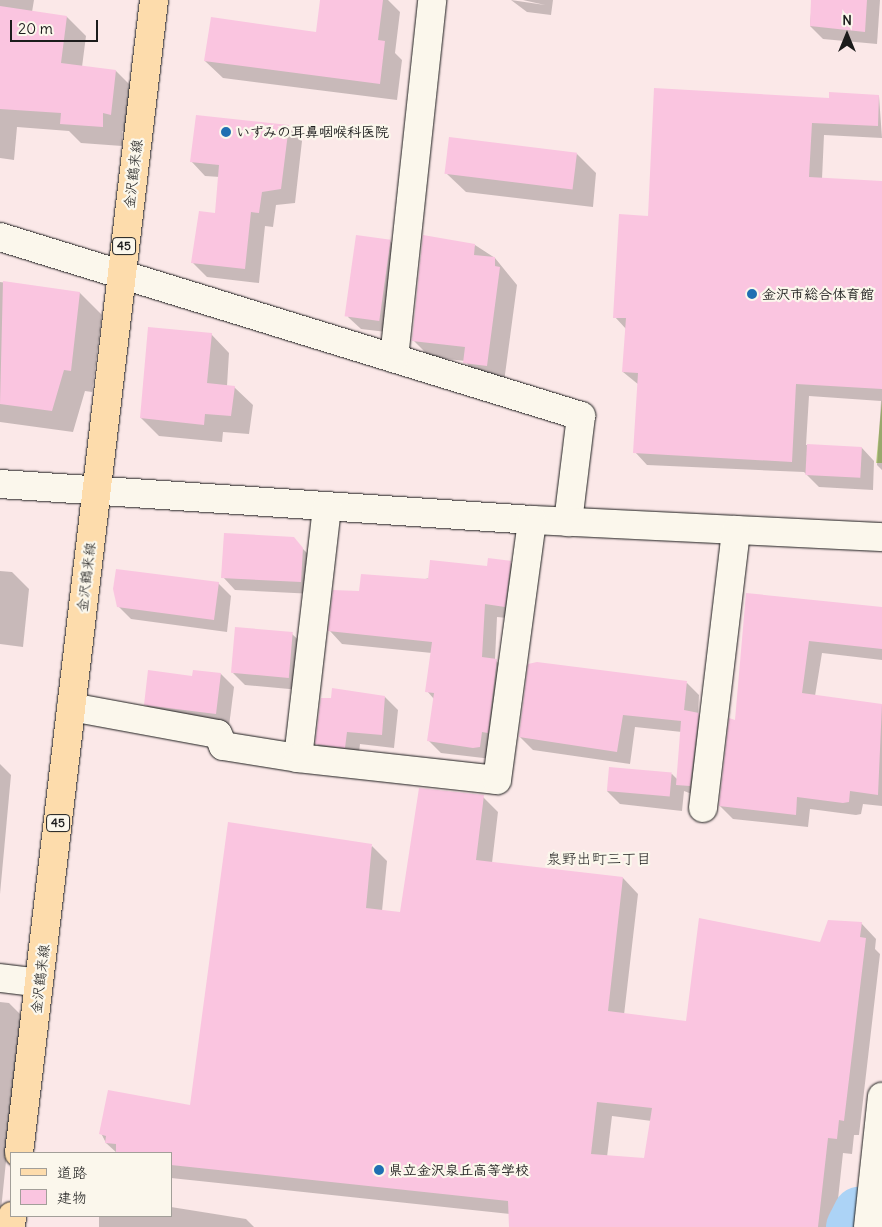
<!DOCTYPE html>
<meta charset="utf-8">
<style>
body{margin:0}
#map{position:relative;width:882px;height:1227px;overflow:hidden;background:#fbe8e8;font-family:Delius,"Klee One",sans-serif}
div>[style]{position:absolute}
.green>*{inset:0;background:#bfd288}
.shadow>*{inset:0;background:#0003}
.river>*{height:52px;margin:-26px;padding:0 26px;transform-origin:26px;border-radius:26px;background:#acd3f6}
.building>*{inset:0;background:#fac5e0;transform-origin:0 0}
.roads{filter:drop-shadow(0 0 1px #1c1c1c) drop-shadow(0 0 1px #1c1c1c)}
.minor>*{height:28px;margin:-14px;padding:0 14px;transform-origin:14px;border-radius:14px;background:#fbf7ec}
.major>*{height:28px;margin:-14px;padding:0 14px;transform-origin:14px;border-radius:14px;background:#fddcac}
.dots>*{width:14px;height:14px;translate:-50% -50%;box-sizing:border-box;border:2px solid #fbf7ec;border-radius:50%}
span{translate:-50% -50%;white-space:nowrap;text-align:center;line-height:1.15;-webkit-text-stroke:4.5px #fbf7ec;paint-order:stroke}
.shield-label span{padding:1px 4px;background:#fbf7ec;border:1px solid;border-radius:4px;-webkit-text-stroke-width:0}
.shield-label{font-size:12px;color:#1c1c1c;font-weight:700}
.poi-label{font-size:14px;color:#1c1c1c;font-weight:700}
.left{translate:0 -50%;text-align:left}
.street-label{font-size:14px;color:#1c1c1c}
.neighbourhood-label{font-size:15px;color:#1c1c1c}
.legend{position:absolute;left:10px;top:1152px;width:162px;height:65px;box-sizing:border-box;background:#fbf7ec;border:1px solid #a29f99;margin:0;padding:6px 9px;list-style:none;font-size:15px;color:#1c1c1c}
.legend li{display:flex;align-items:center;gap:10px;height:25px}
.legend b{width:25px;border:1px solid #a29f99}
.north{position:absolute;left:822px;top:10px;width:50px;height:50px;-webkit-text-stroke:4px #fbf7ec;paint-order:stroke;rotate:0deg;font-size:14px;font-weight:700;line-height:20px;text-align:center;color:#1c1c1c}
.north::after{content:'';display:block;margin:auto;width:18px;height:22px;background:#1c1c1c;clip-path:polygon(50% 0,100% 100%,50% 72%,0 100%)}
.scale{position:absolute;left:10px;top:20px;width:88px;height:22px;box-sizing:border-box;border:2px solid #1c1c1c;border-top:0;padding-left:6px;font-size:15px;line-height:18px;white-space:nowrap;color:#1c1c1c;-webkit-text-stroke:4px #fbf7ec;paint-order:stroke}
</style>
<div id="map">
<div class="green">
<i style="clip-path:polygon(882px 400px,882px 463px,876px 463px)"></i>
</div>
<div class="shadow">
<i style="clip-path:polygon(0 0,34px 0,32px 12px,67px 17px,86px 36px,82px 67px,116px 71px,135px 90px,130px 133px,122px 131px,122px 146px,81px 143px,69px 131px,17px 127px,14px 160px,0 158px)"></i>
<i style="clip-path:polygon(321px 0,388px 0,400px 12px,395px 53px,402px 60px,397px 100px,223px 78px,205px 61px,317px 33px)"></i>
<i style="clip-path:polygon(511px 0,545px 5px,523px 0,553px 0,551px 15px,527px 12px)"></i>
<i style="clip-path:polygon(812px 0,880px 0,877px 44px,823px 39px,810px 26px)"></i>
<i style="clip-path:polygon(879px 96px,882px 138px,824px 135px,822px 179px,882px 182px,882px 470px,877px 465px,881px 401px,809px 396px,806px 445px,862px 448px,874px 461px,873px 490px,819px 487px,804px 472px,647px 465px,635px 452px,639px 385px,623px 372px,626px 329px,615px 317px,649px 217px,830px 99px)"></i>
<i style="clip-path:polygon(288px 127px,302px 141px,295px 203px,276px 205px,273px 227px,265px 226px,259px 283px,207px 277px,193px 263px,217px 215px,220px 177px,205px 176px,191px 161px)"></i>
<i style="clip-path:polygon(577px 154px,596px 173px,593px 207px,466px 192px,447px 174px)"></i>
<i style="clip-path:polygon(390px 241px,403px 254px,395px 333px,361px 329px,348px 317px)"></i>
<i style="clip-path:polygon(475px 245px,495px 258px,517px 285px,504px 382px,481px 380px,465px 361px,430px 357px,413px 340px)"></i>
<i style="clip-path:polygon(0 282px,80px 293px,102px 315px,92px 392px,85px 391px,73px 432px,0 422px)"></i>
<i style="clip-path:polygon(211px 334px,229px 353px,227px 386px,234px 387px,253px 405px,249px 434px,223px 432px,222px 442px,159px 436px,141px 418px)"></i>
<i style="clip-path:polygon(293px 539px,316px 562px,314px 594px,235px 590px,223px 577px)"></i>
<i style="clip-path:polygon(510px 562px,523px 575px,517px 619px,497px 617px,495px 660px,510px 673px,492px 759px,441px 753px,428px 740px,434px 699px,427px 691px,432px 653px,342px 644px,330px 631px,360px 592px)"></i>
<i style="clip-path:polygon(0 571px,12px 572px,29px 589px,23px 647px,0 644px)"></i>
<i style="clip-path:polygon(218px 583px,231px 596px,227px 632px,131px 619px,118px 606px)"></i>
<i style="clip-path:polygon(747px 594px,882px 608px,882px 660px,822px 653px,815px 696px,882px 705px,882px 806px,863px 804px,861px 814px,856px 815px,810px 809px,808px 827px,733px 819px,720px 806px,736px 721px)"></i>
<i style="clip-path:polygon(292px 634px,305px 646px,300px 690px,245px 685px,232px 672px)"></i>
<i style="clip-path:polygon(221px 674px,234px 687px,229px 726px,158px 717px,145px 704px,193px 677px)"></i>
<i style="clip-path:polygon(687px 683px,699px 695px,698px 714px,711px 727px,702px 798px,684px 791px,682px 811px,620px 804px,607px 791px,672px 774px,678px 780px,682px 732px,635px 727px,630px 764px,533px 750px,520px 737px)"></i>
<i style="clip-path:polygon(385px 697px,398px 710px,394px 748px,360px 744px,358px 760px,329px 757px,317px 744px)"></i>
<i style="clip-path:polygon(0 764px,11px 775px,0 894px)"></i>
<i style="clip-path:polygon(evenodd,483px 797px,498px 812px,492px 863px,623px 878px,638px 894px,624px 1015px,687px 1022px,861px 923px,876px 939px,875px 949px,880px 954px,859px 1135px,854px 1135px,852px 1154px,843px 1153px,835px 1227px,510px 1227px,510px 1214px,171px 1178px,171px 1153px,117px 1153px,106px 1143px,101px 1133px,191px 1106px,372px 846px,387px 861px,382px 911px,402px 913px,483px 797px,612px 1116px,652px 1121px,645px 1160px,607px 1157px,612px 1116px)"></i>
<i style="clip-path:polygon(0 1002px,9px 1003px,28px 1022px,14px 1083px,0 1220px)"></i>
<i style="clip-path:polygon(171px 1207px,246px 1219px,254px 1227px,99px 1227px,99px 1216px,171px 1216px)"></i>
</div>
<div class="river">
<i style="left:852px;top:1227px;width:16px;rotate:-63deg"></i>
</div>
<div class="building">
<i style="clip-path:polygon(320px 0,383px 0,378px 40px,385px 41px,380px 84px,204px 61px,211px 17px,316px 32px)"></i>
<i style="clip-path:polygon(811px 0,867px 0,865px 32px,810px 26px)"></i>
<i style="clip-path:polygon(0 6px,67px 16px,61px 63px,116px 70px,111px 115px,103px 113px,103px 127px,60px 124px,61px 113px,0 109px)"></i>
<i style="clip-path:polygon(654px 88px,829px 98px,829px 92px,879px 95px,878px 126px,812px 123px,809px 177px,882px 181px,882px 389px,796px 384px,792px 462px,633px 453px,638px 373px,622px 372px,626px 318px,613px 318px,619px 214px,648px 216px)"></i>
<i style="clip-path:polygon(196px 115px,289px 125px,281px 189px,262px 192px,259px 213px,251px 212px,245px 269px,191px 263px,199px 211px,215px 213px,219px 165px,190px 162px)"></i>
<i style="left:449px;top:137px;width:129px;height:37px;rotate:7deg"></i>
<i style="left:356px;top:235px;width:35px;height:82px;rotate:8deg"></i>
<i style="clip-path:polygon(423px 235px,475px 244px,474px 255px,495px 257px,495px 266px,500px 267px,487px 366px,463px 363px,465px 347px,412px 341px)"></i>
<i style="clip-path:polygon(3px 281px,80px 292px,71px 371px,64px 370px,52px 411px,0 404px)"></i>
<i style="clip-path:polygon(148px 327px,212px 333px,207px 383px,235px 386px,231px 416px,205px 414px,204px 425px,140px 418px)"></i>
<i style="left:807px;top:444px;width:55px;height:31px;rotate:3deg"></i>
<i style="clip-path:polygon(224px 533px,294px 537px,303px 548px,301px 582px,221px 578px)"></i>
<i style="clip-path:polygon(488px 558px,511px 561px,505px 607px,485px 604px,482px 657px,497px 659px,488px 733px,482px 732px,480px 747px,473px 748px,427px 741px,434px 693px,425px 692px,432px 642px,328px 631px,333px 590px,359px 591px,361px 574px,428px 579px,430px 560px,487px 566px)"></i>
<i style="clip-path:polygon(116px 569px,219px 582px,214px 620px,117px 607px,113px 589px)"></i>
<i style="clip-path:polygon(746px 593px,882px 607px,882px 649px,809px 641px,802px 693px,882px 704px,878px 795px,850px 791px,849px 802px,843px 803px,797px 797px,796px 815px,719px 806px,729px 718px,735px 720px)"></i>
<i style="left:235px;top:627px;width:58px;height:46px;rotate:5deg"></i>
<i style="clip-path:polygon(537px 662px,687px 681px,684px 710px,699px 713px,690px 786px,676px 785px,681px 721px,623px 715px,617px 752px,519px 737px,528px 664px)"></i>
<i style="clip-path:polygon(148px 670px,192px 676px,193px 670px,221px 673px,216px 714px,144px 705px)"></i>
<i style="clip-path:polygon(332px 688px,385px 696px,382px 735px,347px 732px,345px 748px,315px 744px,321px 698px,331px 698px)"></i>
<i style="left:609px;top:767px;width:63px;height:24px;rotate:5deg"></i>
<i style="clip-path:polygon(evenodd,419px 788px,484px 795px,476px 860px,623px 877px,608px 1011px,686px 1021px,699px 918px,820px 942px,828px 920px,862px 922px,860px 937px,866px 938px,844px 1121px,839px 1120px,837px 1139px,828px 1138px,818px 1227px,509px 1227px,508px 1201px,171px 1165px,171px 1153px,116px 1153px,116px 1144px,105px 1143px,106px 1136px,99px 1134px,108px 1090px,190px 1105px,228px 822px,372px 844px,366px 908px,400px 912px,419px 788px,597px 1102px,652px 1108px,644px 1158px,591px 1154px,597px 1102px)"></i>
</div>
<div class="roads">
<div class="minor">
<i style="left:0;top:237px;width:608px;rotate:17.12deg"></i>
<i style="left:581px;top:416px;width:107px;rotate:97deg"></i>
<i style="left:394px;top:358px;width:360px;rotate:-83.9deg"></i>
<i style="left:0;top:484px;width:533px;rotate:3.87deg"></i>
<i style="left:532px;top:520px;width:350px;rotate:2.8deg"></i>
<i style="left:71px;top:707px;width:149px;rotate:10.4deg"></i>
<i style="left:218px;top:734px;width:13px;rotate:67deg"></i>
<i style="left:223px;top:746px;width:76px;rotate:9.1deg"></i>
<i style="left:298px;top:758px;width:253px;rotate:-83.4deg"></i>
<i style="left:298px;top:758px;width:200px;rotate:6.3deg"></i>
<i style="left:497px;top:780px;width:262px;rotate:-82.3deg"></i>
<i style="left:703px;top:808px;width:280px;rotate:-83.2deg"></i>
<i style="left:0;top:978px;width:39px;rotate:7deg"></i>
<i style="left:868px;top:1227px;width:131px;rotate:-83.9deg"></i>
</div>
<div class="major">
<i style="left:19px;top:1153px;width:1161px;rotate:-83.32deg"></i>
<i style="left:11px;top:1227px;width:11px;rotate:-85deg"></i>
</div>
</div>
<div class="dots">
<i style="left:226px;top:132px;background:#1f6fb2"></i>
<i style="left:752px;top:294px;background:#1f6fb2"></i>
<i style="left:379px;top:1170px;background:#1f6fb2"></i>
</div>
<div class="shield-label">
<span style="left:124px;top:246px">45</span>
<span style="left:58px;top:823px">45</span>
</div>
<div class="poi-label">
<span class="left" style="left:236px;top:132px">いずみの耳鼻咽喉科医院</span>
<span class="left" style="left:762px;top:294px">金沢市総合体育館</span>
<span class="left" style="left:389px;top:1170px">県立金沢泉丘高等学校</span>
</div>
<div class="street-label">
<span style="left:133px;top:174px;rotate:-83deg">金沢鶴来線</span>
<span style="left:86px;top:577px;rotate:-83deg">金沢鶴来線</span>
<span style="left:40px;top:979px;rotate:-83deg">金沢鶴来線</span>
</div>
<div class="neighbourhood-label">
<span style="left:599px;top:859px">泉野出町三丁目</span>
</div>
<ul class="legend">
<li><b style="height:6px;background:#fddcac"></b>道路</li>
<li><b style="height:14px;background:#fac5e0"></b>建物</li>
</ul>
<div class="north">N</div>
<div class="scale">20 m</div>
</div>
